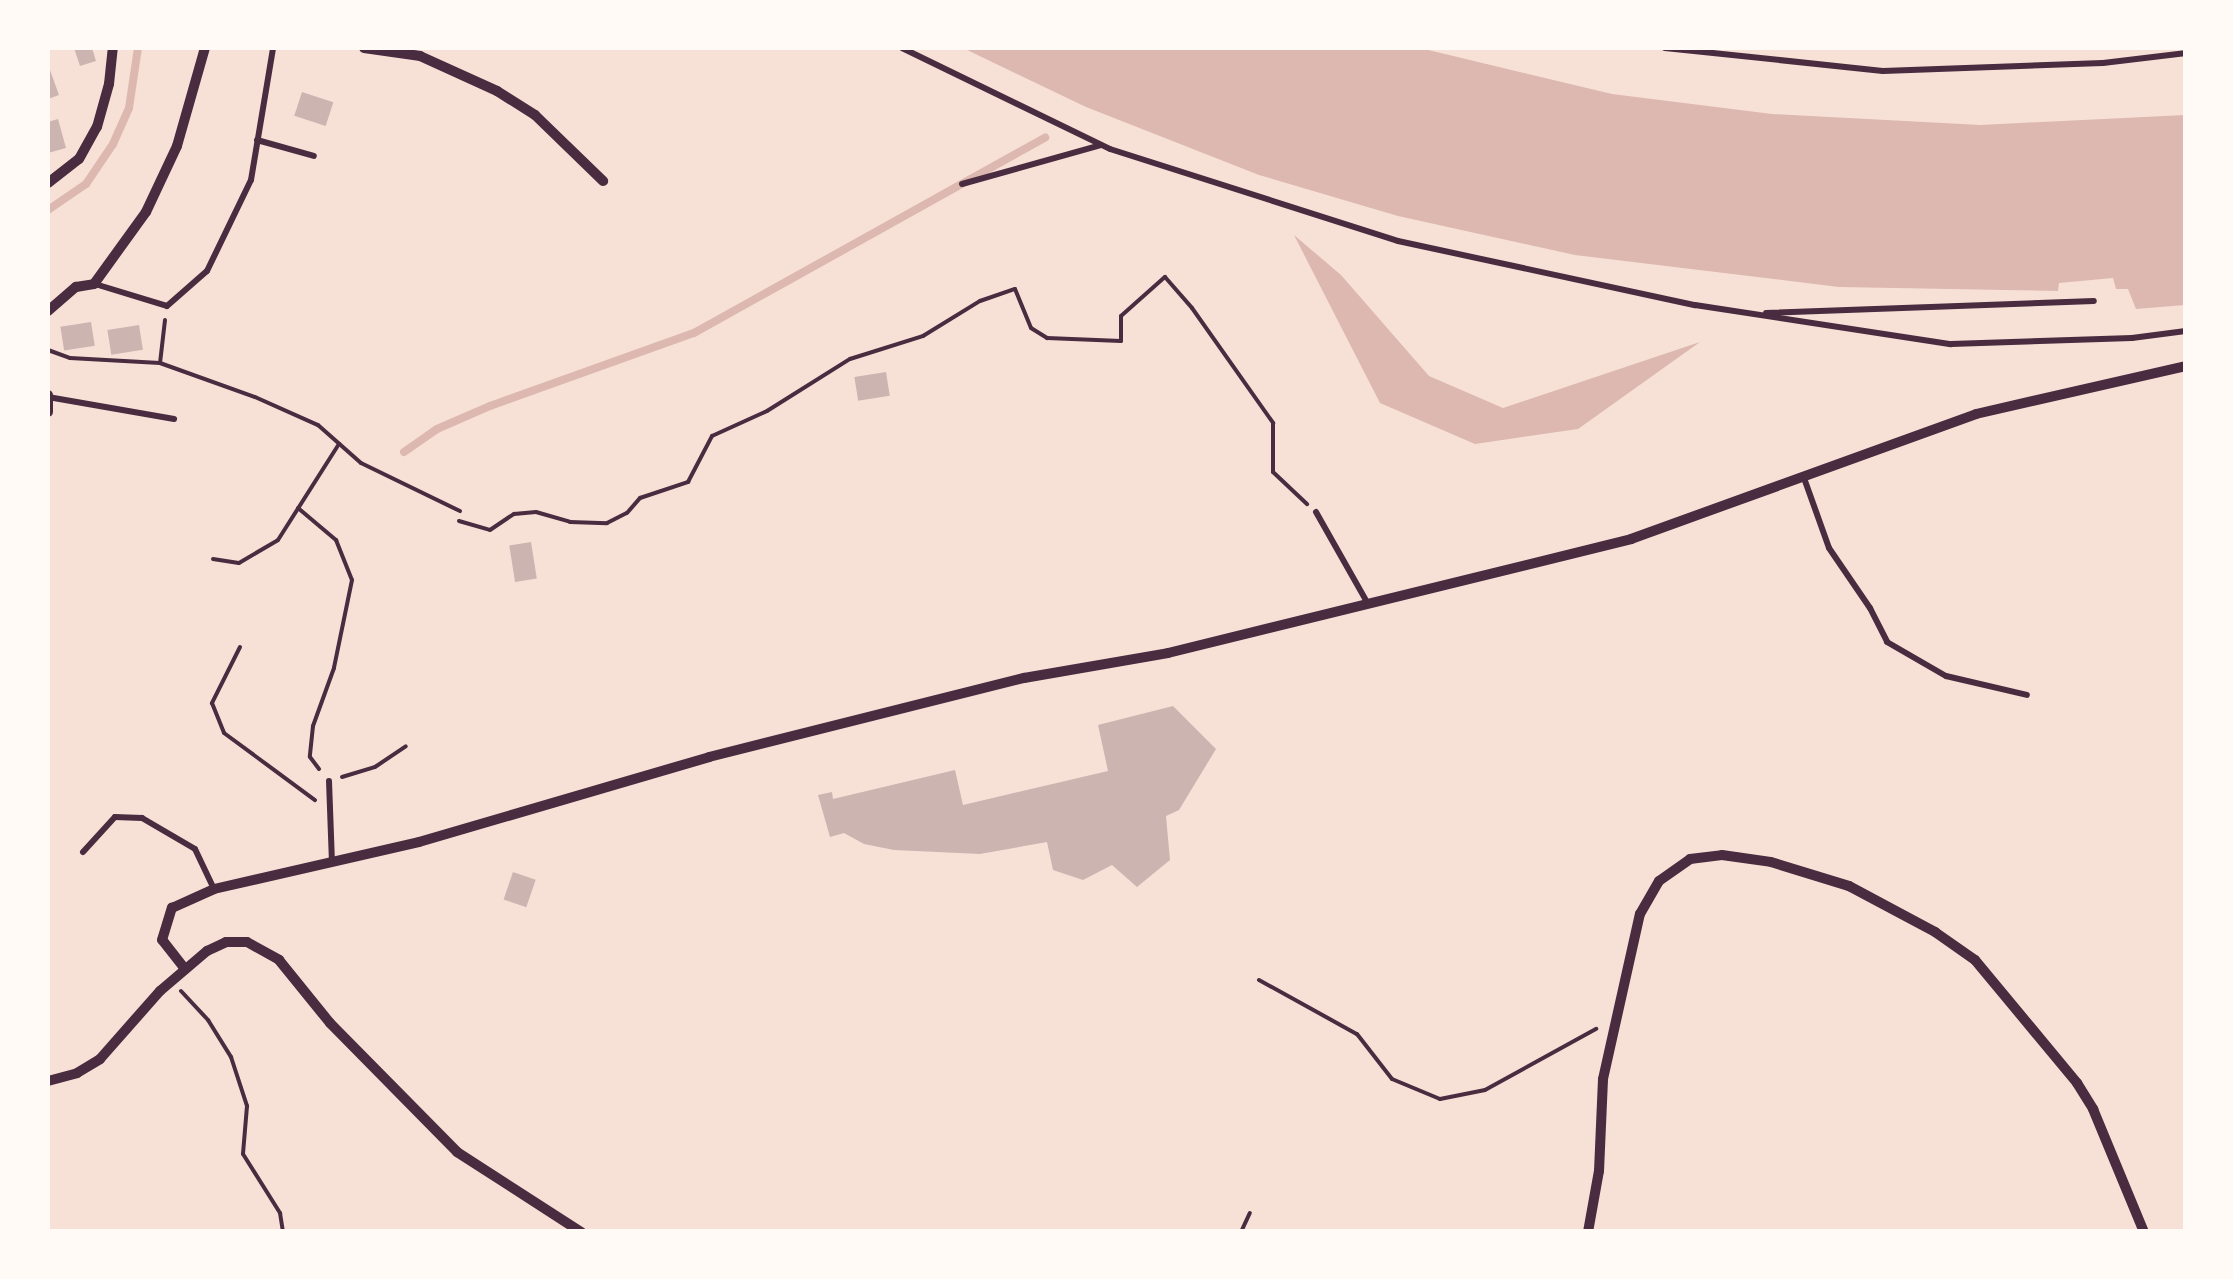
<!DOCTYPE html>
<style>
body{margin:0}
#map{position:relative;width:2233px;height:1279px;overflow:hidden;background:#f7e1d7;font-family:Karla,sans-serif}
div>[style]{position:absolute}
.water>*{inset:0;background:#dcb8b0}
.stream>*{height:8px;margin:-4px;padding:0 4px;transform-origin:4px;border-radius:4px;background:#dcb8b0}
.building>*{inset:0;background:#ccb4b1;transform-origin:0 0}
.path>*{height:4px;margin:-2px;padding:0 2px;transform-origin:2px;border-radius:2px;background:#4a2c40}
.service>*{height:6px;margin:-3px;padding:0 3px;transform-origin:3px;border-radius:3px;background:#4a2c40}
.minor>*{height:10px;margin:-5px;padding:0 5px;transform-origin:5px;border-radius:5px;background:#4a2c40}
span{translate:-50% -50%;white-space:nowrap;text-align:center;line-height:1.15;-webkit-text-stroke:8px #fffaf5;paint-order:stroke}
.frame{position:absolute;inset:0;border:50px solid #fffaf5;pointer-events:none}
</style>
<div id="map">
<div class="water">
<i style="clip-path:polygon(963px 48px,1420px 48px,1612px 94px,1772px 114px,1980px 125px,2185px 115px,2185px 305px,2136px 309px,2128px 289px,2116px 289px,2113px 278px,2059px 283px,2058px 291px,1839px 287px,1575px 255px,1398px 216px,1259px 175px,1086px 107px)"></i>
<i style="clip-path:polygon(1294px 235px,1341px 275px,1429px 376px,1503px 408px,1700px 342px,1578px 429px,1475px 444px,1380px 403px)"></i>
</div>
<div class="stream">
<i style="left:48px;top:210px;width:46px;rotate:-34.4deg"></i>
<i style="left:86px;top:184px;width:48px;rotate:-56deg"></i>
<i style="left:113px;top:144px;width:39px;rotate:-66deg"></i>
<i style="left:129px;top:108px;width:61px;rotate:-81.5deg"></i>
<i style="left:404px;top:452px;width:40px;rotate:-34.9deg"></i>
<i style="left:437px;top:429px;width:58px;rotate:-23.5deg"></i>
<i style="left:490px;top:406px;width:217px;rotate:-19.7deg"></i>
<i style="left:694px;top:333px;width:402px;rotate:-29.1deg"></i>
</div>
<div class="building">
<i style="clip-path:polygon(74px 48px,92px 48px,96px 61px,80px 66px)"></i>
<i style="clip-path:polygon(50px 70px,59px 95px,48px 99px,48px 71px)"></i>
<i style="left:302px;top:92px;width:33px;height:25px;rotate:18deg"></i>
<i style="clip-path:polygon(58px 119px,66px 148px,48px 153px,48px 122px)"></i>
<i style="left:91px;top:322px;width:24px;height:31px;rotate:81deg"></i>
<i style="left:139px;top:325px;width:25px;height:32px;rotate:81deg"></i>
<i style="left:886px;top:372px;width:24px;height:32px;rotate:81deg"></i>
<i style="left:531px;top:542px;width:37px;height:22px;rotate:81deg"></i>
<i style="clip-path:polygon(1173px 706px,1216px 749px,1179px 810px,1166px 816px,1170px 860px,1137px 887px,1112px 865px,1083px 880px,1053px 870px,1047px 842px,980px 854px,894px 850px,864px 844px,844px 833px,830px 837px,818px 795px,832px 792px,833px 799px,955px 770px,963px 805px,1108px 771px,1098px 725px)"></i>
<i style="left:513px;top:872px;width:24px;height:29px;rotate:19deg"></i>
</div>
<div class="path">
<i style="left:165px;top:320px;width:43px;rotate:96.6deg"></i>
<i style="left:160px;top:363px;width:101px;rotate:19.7deg"></i>
<i style="left:255px;top:397px;width:69px;rotate:24deg"></i>
<i style="left:318px;top:425px;width:57px;rotate:41.5deg"></i>
<i style="left:361px;top:463px;width:110px;rotate:25.9deg"></i>
<i style="left:48px;top:350px;width:23px;rotate:20deg"></i>
<i style="left:70px;top:358px;width:90px;rotate:3.2deg"></i>
<i style="left:298px;top:508px;width:50px;rotate:40.1deg"></i>
<i style="left:336px;top:540px;width:43px;rotate:68.2deg"></i>
<i style="left:352px;top:580px;width:90px;rotate:101.6deg"></i>
<i style="left:334px;top:668px;width:62px;rotate:109.9deg"></i>
<i style="left:313px;top:726px;width:31px;rotate:96deg"></i>
<i style="left:310px;top:757px;width:15px;rotate:53deg"></i>
<i style="left:459px;top:521px;width:32px;rotate:16deg"></i>
<i style="left:490px;top:530px;width:29px;rotate:-34deg"></i>
<i style="left:514px;top:514px;width:22px;rotate:-5deg"></i>
<i style="left:536px;top:512px;width:35px;rotate:16deg"></i>
<i style="left:570px;top:522px;width:37px;rotate:2deg"></i>
<i style="left:607px;top:523px;width:22px;rotate:-27deg"></i>
<i style="left:627px;top:513px;width:20px;rotate:-49deg"></i>
<i style="left:640px;top:498px;width:51px;rotate:-18.4deg"></i>
<i style="left:688px;top:482px;width:52px;rotate:-62.4deg"></i>
<i style="left:712px;top:436px;width:60px;rotate:-24.4deg"></i>
<i style="left:767px;top:411px;width:98px;rotate:-32.1deg"></i>
<i style="left:850px;top:359px;width:77px;rotate:-17.5deg"></i>
<i style="left:923px;top:336px;width:67px;rotate:-31.6deg"></i>
<i style="left:980px;top:301px;width:37px;rotate:-19deg"></i>
<i style="left:1015px;top:289px;width:42px;rotate:67.7deg"></i>
<i style="left:1031px;top:328px;width:19px;rotate:32deg"></i>
<i style="left:1047px;top:338px;width:74px;rotate:2.3deg"></i>
<i style="left:1121px;top:341px;width:25px;rotate:-90deg"></i>
<i style="left:1121px;top:316px;width:59px;rotate:-41.6deg"></i>
<i style="left:1165px;top:277px;width:41px;rotate:48.9deg"></i>
<i style="left:1192px;top:308px;width:141px;rotate:54.8deg"></i>
<i style="left:1273px;top:423px;width:49px;rotate:90deg"></i>
<i style="left:1273px;top:472px;width:47px;rotate:43.3deg"></i>
<i style="left:213px;top:559px;width:26px;rotate:9deg"></i>
<i style="left:239px;top:563px;width:45px;rotate:-30.5deg"></i>
<i style="left:278px;top:540px;width:114px;rotate:-57.6deg"></i>
<i style="left:240px;top:647px;width:63px;rotate:116.6deg"></i>
<i style="left:212px;top:703px;width:32px;rotate:68deg"></i>
<i style="left:224px;top:733px;width:113px;rotate:36.4deg"></i>
<i style="left:342px;top:777px;width:34px;rotate:-17deg"></i>
<i style="left:375px;top:767px;width:37px;rotate:-34deg"></i>
<i style="left:1259px;top:980px;width:112px;rotate:28.9deg"></i>
<i style="left:1357px;top:1034px;width:57px;rotate:52.1deg"></i>
<i style="left:1392px;top:1079px;width:52px;rotate:22.6deg"></i>
<i style="left:1440px;top:1099px;width:46px;rotate:-11.3deg"></i>
<i style="left:1485px;top:1090px;width:127px;rotate:-28.8deg"></i>
<i style="left:181px;top:991px;width:40px;rotate:47deg"></i>
<i style="left:208px;top:1020px;width:44px;rotate:58.1deg"></i>
<i style="left:231px;top:1057px;width:52px;rotate:71.9deg"></i>
<i style="left:247px;top:1106px;width:48px;rotate:94.8deg"></i>
<i style="left:243px;top:1154px;width:70px;rotate:57.9deg"></i>
<i style="left:280px;top:1213px;width:19px;rotate:81deg"></i>
<i style="left:1241px;top:1232px;width:21px;rotate:-65deg"></i>
</div>
<div class="service">
<i style="left:902px;top:48px;width:231px;rotate:25.9deg"></i>
<i style="left:1110px;top:149px;width:302px;rotate:17.7deg"></i>
<i style="left:1398px;top:241px;width:304px;rotate:12.2deg"></i>
<i style="left:1695px;top:305px;width:259px;rotate:8.7deg"></i>
<i style="left:1951px;top:344px;width:181px;rotate:-1.9deg"></i>
<i style="left:2132px;top:338px;width:54px;rotate:-7.4deg"></i>
<i style="left:1665px;top:48px;width:219px;rotate:6deg"></i>
<i style="left:1883px;top:71px;width:220px;rotate:-2.1deg"></i>
<i style="left:2103px;top:63px;width:84px;rotate:-6.9deg"></i>
<i style="left:257px;top:140px;width:59px;rotate:15.7deg"></i>
<i style="left:962px;top:184px;width:144px;rotate:-15.7deg"></i>
<i style="left:95px;top:284px;width:75px;rotate:17deg"></i>
<i style="left:167px;top:306px;width:53px;rotate:-41.2deg"></i>
<i style="left:207px;top:271px;width:101px;rotate:-64.2deg"></i>
<i style="left:251px;top:180px;width:134px;rotate:-80.5deg"></i>
<i style="left:1766px;top:313px;width:328px;rotate:-2.1deg"></i>
<i style="left:48px;top:397px;width:128px;rotate:9.9deg"></i>
<i style="left:1804px;top:478px;width:74px;rotate:70.3deg"></i>
<i style="left:1829px;top:548px;width:73px;rotate:55.7deg"></i>
<i style="left:1870px;top:608px;width:38px;rotate:63deg"></i>
<i style="left:1887px;top:642px;width:68px;rotate:30deg"></i>
<i style="left:1946px;top:676px;width:83px;rotate:13.2deg"></i>
<i style="left:1316px;top:512px;width:103px;rotate:60.5deg"></i>
<i style="left:329px;top:781px;width:80px;rotate:87.9deg"></i>
<i style="left:83px;top:852px;width:47px;rotate:-47.6deg"></i>
<i style="left:115px;top:817px;width:27px;rotate:2deg"></i>
<i style="left:142px;top:818px;width:61px;rotate:30.3deg"></i>
<i style="left:195px;top:849px;width:44px;rotate:64.6deg"></i>
</div>
<div class="minor">
<i style="left:364px;top:48px;width:57px;rotate:8.1deg"></i>
<i style="left:420px;top:56px;width:85px;rotate:24.4deg"></i>
<i style="left:497px;top:91px;width:45px;rotate:32.3deg"></i>
<i style="left:535px;top:115px;width:95px;rotate:44.1deg"></i>
<i style="left:48px;top:183px;width:39px;rotate:-38deg"></i>
<i style="left:79px;top:159px;width:37px;rotate:-61deg"></i>
<i style="left:97px;top:127px;width:45px;rotate:-74.4deg"></i>
<i style="left:109px;top:84px;width:36px;rotate:-84deg"></i>
<i style="left:48px;top:311px;width:37px;rotate:-41deg"></i>
<i style="left:76px;top:287px;width:18px;rotate:-9deg"></i>
<i style="left:94px;top:284px;width:89px;rotate:-54.2deg"></i>
<i style="left:146px;top:212px;width:73px;rotate:-64.8deg"></i>
<i style="left:177px;top:146px;width:102px;rotate:-74.1deg"></i>
<i style="left:48px;top:395px;width:17px;rotate:90deg"></i>
<i style="left:185px;top:969px;width:37px;rotate:-128deg"></i>
<i style="left:162px;top:940px;width:34px;rotate:-73deg"></i>
<i style="left:172px;top:908px;width:46px;rotate:-24.3deg"></i>
<i style="left:214px;top:889px;width:210px;rotate:-12.9deg"></i>
<i style="left:419px;top:842px;width:302px;rotate:-16.3deg"></i>
<i style="left:709px;top:757px;width:325px;rotate:-14.1deg"></i>
<i style="left:1024px;top:678px;width:146px;rotate:-9.8deg"></i>
<i style="left:1168px;top:653px;width:477px;rotate:-13.8deg"></i>
<i style="left:1631px;top:539px;width:367px;rotate:-19.9deg"></i>
<i style="left:1976px;top:414px;width:215px;rotate:-12.9deg"></i>
<i style="left:48px;top:1081px;width:30px;rotate:-15deg"></i>
<i style="left:77px;top:1073px;width:27px;rotate:-31deg"></i>
<i style="left:100px;top:1059px;width:91px;rotate:-48.6deg"></i>
<i style="left:160px;top:991px;width:62px;rotate:-40.4deg"></i>
<i style="left:207px;top:951px;width:21px;rotate:-25deg"></i>
<i style="left:226px;top:942px;width:21px"></i>
<i style="left:247px;top:942px;width:37px;rotate:29deg"></i>
<i style="left:279px;top:960px;width:81px;rotate:51deg"></i>
<i style="left:330px;top:1023px;width:181px;rotate:45.4deg"></i>
<i style="left:457px;top:1152px;width:148px;rotate:32.8deg"></i>
<i style="left:1588px;top:1232px;width:62px;rotate:-79.8deg"></i>
<i style="left:1599px;top:1171px;width:92px;rotate:-87.5deg"></i>
<i style="left:1603px;top:1079px;width:169px;rotate:-77.4deg"></i>
<i style="left:1640px;top:914px;width:38px;rotate:-60deg"></i>
<i style="left:1659px;top:881px;width:38px;rotate:-35deg"></i>
<i style="left:1690px;top:859px;width:32px;rotate:-7deg"></i>
<i style="left:1722px;top:855px;width:49px;rotate:8.1deg"></i>
<i style="left:1771px;top:862px;width:82px;rotate:17.1deg"></i>
<i style="left:1849px;top:886px;width:98px;rotate:28.1deg"></i>
<i style="left:1935px;top:932px;width:49px;rotate:35deg"></i>
<i style="left:1975px;top:960px;width:160px;rotate:50.3deg"></i>
<i style="left:2077px;top:1083px;width:31px;rotate:58deg"></i>
<i style="left:2093px;top:1109px;width:133px;rotate:67.5deg"></i>
</div>
<div class="frame"></div>
</div>
